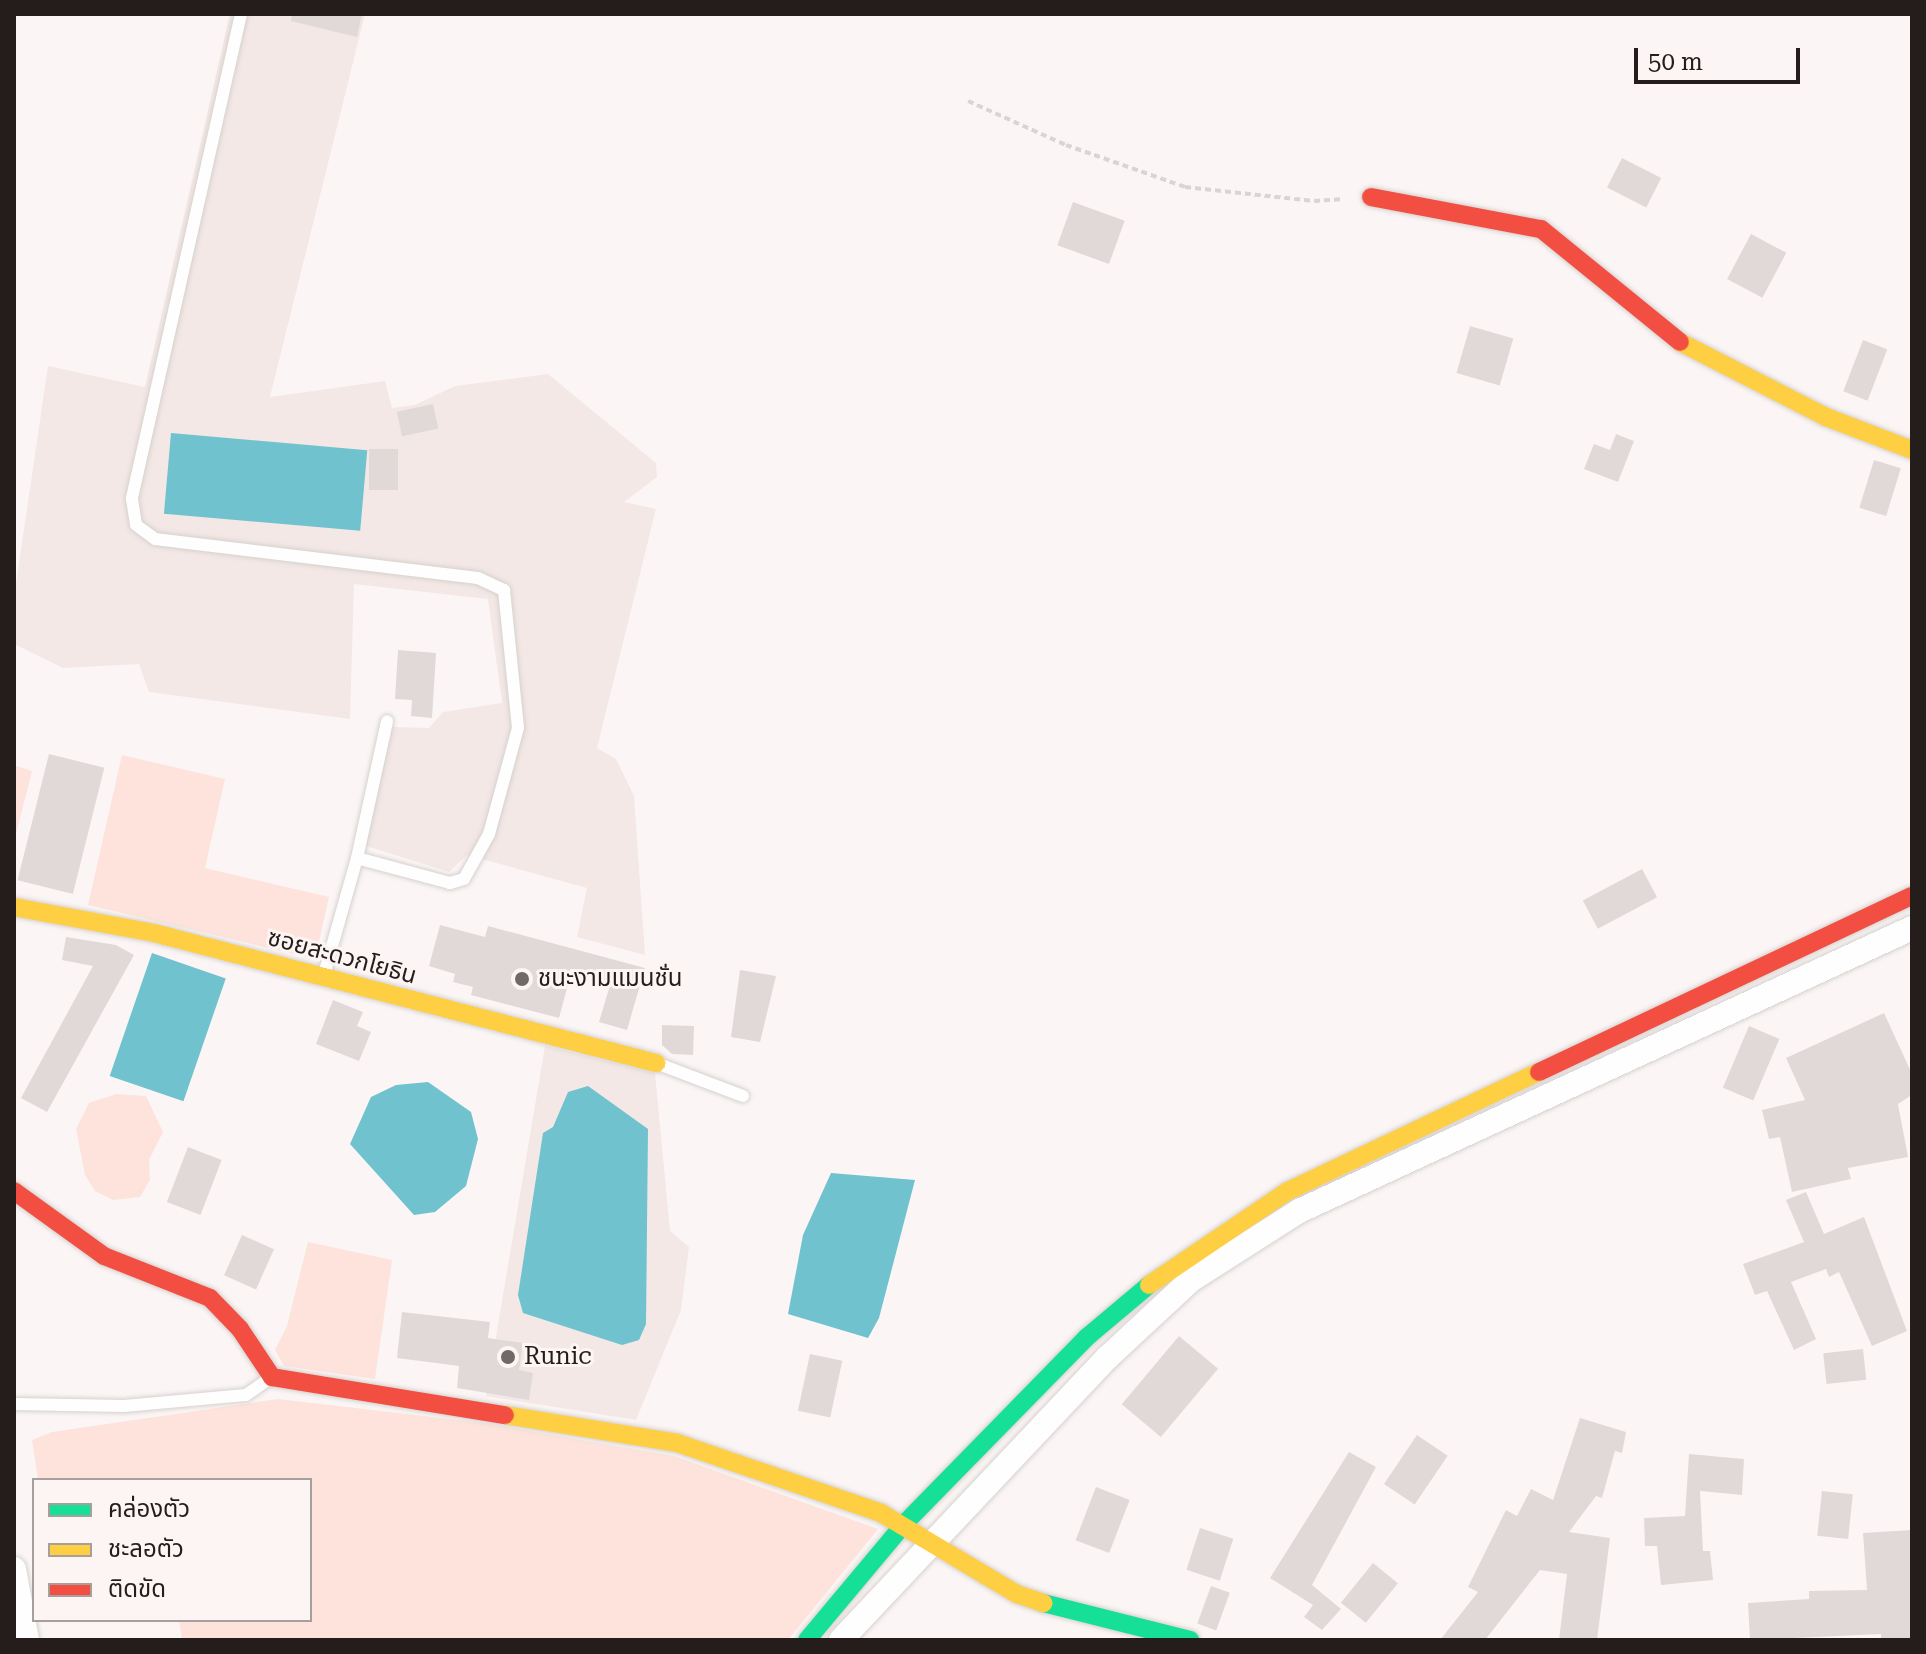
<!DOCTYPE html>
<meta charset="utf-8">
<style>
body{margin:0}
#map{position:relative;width:1926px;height:1654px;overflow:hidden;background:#fbf6f5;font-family:"Roboto Serif","Noto Sans Thai",serif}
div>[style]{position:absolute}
.built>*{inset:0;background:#f3e8e5}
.green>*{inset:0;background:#fde3dc}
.water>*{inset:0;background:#6fc2ce;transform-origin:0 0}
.building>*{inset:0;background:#e0d9d8;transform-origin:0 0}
.path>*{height:4px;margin-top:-2px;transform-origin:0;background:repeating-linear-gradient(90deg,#d7d6d5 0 6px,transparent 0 10px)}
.roads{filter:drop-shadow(0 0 2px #d6d1cf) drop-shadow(0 0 2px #d6d1cf)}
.lane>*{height:12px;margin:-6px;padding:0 6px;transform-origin:6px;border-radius:6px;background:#fefefe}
.street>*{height:24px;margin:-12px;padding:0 12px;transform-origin:12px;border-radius:12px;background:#fefefe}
.fast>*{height:18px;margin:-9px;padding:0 9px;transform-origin:9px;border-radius:9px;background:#16e098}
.slow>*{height:18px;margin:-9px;padding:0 9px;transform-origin:9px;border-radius:9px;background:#ffcf43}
.jam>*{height:18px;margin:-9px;padding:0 9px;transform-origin:9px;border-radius:9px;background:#f24e42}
.dots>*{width:22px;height:22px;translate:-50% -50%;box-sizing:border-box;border:4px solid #fdf5f3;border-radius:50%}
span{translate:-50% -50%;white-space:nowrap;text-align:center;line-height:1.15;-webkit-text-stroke:6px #fdf5f3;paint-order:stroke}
.street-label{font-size:24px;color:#241d1b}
.poi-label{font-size:24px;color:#241d1b}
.left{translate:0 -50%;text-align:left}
.frame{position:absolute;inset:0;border:16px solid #241d1b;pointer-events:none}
.legend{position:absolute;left:32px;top:1478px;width:280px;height:144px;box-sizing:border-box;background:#fdf5f3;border:2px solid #a69f9d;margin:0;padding:10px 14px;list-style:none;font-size:24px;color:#241d1b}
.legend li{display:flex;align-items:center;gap:16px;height:40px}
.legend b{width:40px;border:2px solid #a69f9d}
.scale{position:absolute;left:1634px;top:48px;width:166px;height:36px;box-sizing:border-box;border:4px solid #241d1b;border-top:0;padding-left:10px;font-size:24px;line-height:28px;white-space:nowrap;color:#241d1b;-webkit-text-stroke:6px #fdf5f3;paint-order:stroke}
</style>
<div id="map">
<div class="built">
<i style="clip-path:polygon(230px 14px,365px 14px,270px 397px,385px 381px,392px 408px,415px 405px,455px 386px,548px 374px,656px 463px,657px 477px,624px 502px,656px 509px,597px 748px,616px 759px,634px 796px,645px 955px,577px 937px,587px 888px,467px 855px,449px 872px,363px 845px,393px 727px,429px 728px,443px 712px,502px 703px,488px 599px,354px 584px,350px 719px,149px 692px,139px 664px,63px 668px,14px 644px,14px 597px,48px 366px,145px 387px)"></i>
<i style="clip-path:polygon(545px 1046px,655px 1073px,670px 1231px,689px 1247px,681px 1310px,636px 1420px,486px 1396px)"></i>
</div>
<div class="green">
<i style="clip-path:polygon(122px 755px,225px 779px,205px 868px,329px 897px,315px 959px,88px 905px)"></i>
<i style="clip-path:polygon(14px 765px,32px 771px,14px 842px)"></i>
<i style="clip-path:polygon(116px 1094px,146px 1096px,163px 1132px,149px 1160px,150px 1180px,140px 1197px,113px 1200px,95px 1191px,85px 1175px,76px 1129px,89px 1103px)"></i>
<i style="clip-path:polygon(308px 1242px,392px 1260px,375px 1379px,284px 1366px,275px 1350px,287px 1326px)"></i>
<i style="clip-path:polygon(278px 1399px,484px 1423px,674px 1456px,878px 1529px,788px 1640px,182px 1640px,179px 1620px,310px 1620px,310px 1480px,38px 1480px,32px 1440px,52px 1432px)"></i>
</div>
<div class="water">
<i style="left:171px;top:433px;width:197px;height:81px;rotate:5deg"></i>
<i style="left:152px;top:953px;width:78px;height:130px;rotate:19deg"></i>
<i style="clip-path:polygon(428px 1082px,471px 1112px,478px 1139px,466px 1186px,435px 1212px,414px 1215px,350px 1144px,371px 1097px,396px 1085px)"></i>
<i style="clip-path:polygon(588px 1086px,648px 1129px,646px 1324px,639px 1340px,622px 1345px,523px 1313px,518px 1295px,543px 1133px,553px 1127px,568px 1092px)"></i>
<i style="clip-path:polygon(831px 1173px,915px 1180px,879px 1318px,868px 1338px,788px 1314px,803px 1235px)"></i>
</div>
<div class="building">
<i style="clip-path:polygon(292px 14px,362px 14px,357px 37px,291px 21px)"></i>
<i style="left:1622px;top:158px;width:44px;height:33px;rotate:27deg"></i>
<i style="left:1073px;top:202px;width:55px;height:46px;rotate:20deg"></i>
<i style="left:1751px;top:234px;width:40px;height:51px;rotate:28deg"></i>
<i style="left:1470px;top:326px;width:45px;height:49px;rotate:16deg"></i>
<i style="left:1863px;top:340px;width:26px;height:55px;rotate:21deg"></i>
<i style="left:433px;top:404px;width:25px;height:37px;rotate:78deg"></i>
<i style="clip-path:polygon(1616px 434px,1634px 441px,1618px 482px,1584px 469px,1594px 444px,1610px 450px)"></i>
<i style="left:369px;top:449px;width:29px;height:41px"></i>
<i style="left:1874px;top:460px;width:28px;height:50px;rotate:17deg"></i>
<i style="clip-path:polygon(398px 650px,436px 653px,432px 718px,411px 716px,412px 700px,395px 699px)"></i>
<i style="left:49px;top:754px;width:57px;height:130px;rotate:14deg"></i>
<i style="left:1642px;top:869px;width:32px;height:67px;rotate:62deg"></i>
<i style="clip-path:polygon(440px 925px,485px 937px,488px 926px,645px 968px,627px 1030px,599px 1022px,611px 982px,572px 970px,559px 1018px,471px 995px,473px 987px,453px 982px,455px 974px,429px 966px)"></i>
<i style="clip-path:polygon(66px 937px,116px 945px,134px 955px,47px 1112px,21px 1098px,93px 966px,62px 960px)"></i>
<i style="clip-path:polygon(740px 970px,776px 976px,760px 1042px,731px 1037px)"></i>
<i style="clip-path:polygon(333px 1000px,363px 1012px,357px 1026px,371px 1032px,359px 1061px,316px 1044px)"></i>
<i style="clip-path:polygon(1884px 1013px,1912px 1074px,1912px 1095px,1898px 1104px,1908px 1157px,1848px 1168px,1851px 1179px,1792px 1192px,1780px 1137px,1769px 1139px,1762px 1110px,1805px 1100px,1786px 1058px)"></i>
<i style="clip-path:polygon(662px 1025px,694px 1026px,693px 1055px,672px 1054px,662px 1045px)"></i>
<i style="left:1749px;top:1026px;width:33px;height:67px;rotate:23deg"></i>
<i style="left:188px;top:1147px;width:36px;height:59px;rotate:21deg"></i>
<i style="clip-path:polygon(1806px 1192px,1824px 1234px,1864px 1217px,1907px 1331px,1872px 1346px,1839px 1272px,1829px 1277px,1826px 1269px,1791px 1282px,1816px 1339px,1794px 1350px,1767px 1291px,1755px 1295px,1743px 1264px,1804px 1242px,1786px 1200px)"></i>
<i style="left:242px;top:1235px;width:35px;height:44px;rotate:24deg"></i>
<i style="clip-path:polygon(402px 1312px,490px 1322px,488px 1338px,523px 1343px,519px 1370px,533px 1373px,529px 1400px,457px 1388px,459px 1366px,397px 1358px)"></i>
<i style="left:1179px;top:1336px;width:51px;height:89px;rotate:40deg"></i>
<i style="left:1863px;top:1349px;width:31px;height:40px;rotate:84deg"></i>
<i style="left:810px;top:1354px;width:33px;height:58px;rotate:12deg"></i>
<i style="clip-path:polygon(1580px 1418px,1626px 1432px,1622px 1453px,1615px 1451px,1602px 1498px,1596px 1496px,1569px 1532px,1610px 1538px,1597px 1640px,1559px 1640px,1567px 1574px,1540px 1570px,1485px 1640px,1440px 1640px,1478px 1592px,1468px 1587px,1506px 1510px,1517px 1516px,1531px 1489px,1553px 1500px)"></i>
<i style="left:1417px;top:1435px;width:37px;height:59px;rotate:34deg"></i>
<i style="clip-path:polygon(1349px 1452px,1376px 1467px,1312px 1585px,1341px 1609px,1322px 1630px,1304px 1617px,1313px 1605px,1270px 1578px)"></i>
<i style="clip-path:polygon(1689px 1454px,1744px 1459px,1742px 1495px,1700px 1491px,1703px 1551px,1710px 1551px,1713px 1580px,1661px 1585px,1657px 1546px,1645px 1546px,1644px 1518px,1685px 1516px)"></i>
<i style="left:1096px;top:1487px;width:36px;height:57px;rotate:21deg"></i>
<i style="left:1822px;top:1491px;width:31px;height:45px;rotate:6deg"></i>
<i style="left:1200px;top:1528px;width:35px;height:44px;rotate:18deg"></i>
<i style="clip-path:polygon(1912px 1530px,1912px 1640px,1881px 1640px,1881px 1634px,1750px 1640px,1748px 1603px,1809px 1599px,1809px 1591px,1867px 1590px,1863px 1533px)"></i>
<i style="left:1373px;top:1563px;width:32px;height:51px;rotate:39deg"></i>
<i style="left:1211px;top:1586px;width:20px;height:40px;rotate:20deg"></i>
</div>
<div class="path">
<i style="left:968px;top:101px;width:107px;rotate:24.2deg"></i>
<i style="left:1066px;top:145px;width:126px;rotate:19.4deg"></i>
<i style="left:1185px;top:187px;width:130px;rotate:6.2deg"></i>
<i style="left:1314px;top:201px;width:30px;rotate:-4deg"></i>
</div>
<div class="roads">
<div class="lane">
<i style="left:241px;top:14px;width:497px;rotate:102.7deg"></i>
<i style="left:132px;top:499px;width:26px;rotate:81deg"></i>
<i style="left:136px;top:525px;width:24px;rotate:36deg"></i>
<i style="left:155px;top:539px;width:325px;rotate:6.9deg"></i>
<i style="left:478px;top:578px;width:29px;rotate:25deg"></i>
<i style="left:504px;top:590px;width:139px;rotate:84.2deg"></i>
<i style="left:518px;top:728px;width:110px;rotate:105.3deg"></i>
<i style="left:489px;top:834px;width:51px;rotate:119.1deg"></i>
<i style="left:464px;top:879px;width:15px;rotate:164deg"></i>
<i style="left:450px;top:883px;width:96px;rotate:-165deg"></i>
<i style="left:357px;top:858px;width:122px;rotate:105.8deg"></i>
<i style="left:357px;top:858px;width:140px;rotate:-77.6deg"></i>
<i style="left:656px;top:1063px;width:93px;rotate:20.8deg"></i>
<i style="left:14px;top:1404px;width:110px;rotate:1deg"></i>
<i style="left:124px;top:1406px;width:122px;rotate:-5.2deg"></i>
<i style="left:246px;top:1395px;width:32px;rotate:-35deg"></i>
</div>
<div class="street">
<i style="left:14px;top:1569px;width:72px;rotate:79.6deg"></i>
<i style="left:841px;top:1640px;width:389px;rotate:-46.7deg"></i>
<i style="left:1108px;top:1357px;width:113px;rotate:-42.9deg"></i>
<i style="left:1191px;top:1280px;width:128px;rotate:-32.6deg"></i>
<i style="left:1299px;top:1211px;width:675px;rotate:-24.78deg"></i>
</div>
<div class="fast">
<i style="left:1043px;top:1603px;width:152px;rotate:14.1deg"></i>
<i style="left:807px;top:1640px;width:150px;rotate:-50.1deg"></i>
<i style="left:903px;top:1525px;width:263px;rotate:-45.6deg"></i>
<i style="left:1087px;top:1337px;width:81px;rotate:-40deg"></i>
</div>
<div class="slow">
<i style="left:1680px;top:342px;width:164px;rotate:27.2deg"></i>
<i style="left:1826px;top:417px;width:92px;rotate:21deg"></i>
<i style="left:14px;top:907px;width:142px;rotate:10.5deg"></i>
<i style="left:154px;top:933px;width:519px;rotate:14.52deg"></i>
<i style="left:1149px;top:1285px;width:168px;rotate:-34.1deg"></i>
<i style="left:1288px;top:1191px;width:278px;rotate:-25.4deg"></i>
<i style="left:505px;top:1415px;width:174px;rotate:9.2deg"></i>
<i style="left:677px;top:1443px;width:216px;rotate:18.9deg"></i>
<i style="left:881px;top:1513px;width:158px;rotate:30.8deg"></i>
<i style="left:1017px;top:1594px;width:28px;rotate:19deg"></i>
</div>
<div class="jam">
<i style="left:1371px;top:197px;width:173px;rotate:10.7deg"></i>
<i style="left:1541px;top:229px;width:179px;rotate:39.1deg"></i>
<i style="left:1539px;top:1072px;width:412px;rotate:-25.3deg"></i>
<i style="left:14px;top:1191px;width:111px;rotate:35.8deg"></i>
<i style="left:104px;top:1256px;width:114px;rotate:21.6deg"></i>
<i style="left:210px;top:1298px;width:43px;rotate:45.9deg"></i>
<i style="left:240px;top:1329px;width:58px;rotate:56.3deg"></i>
<i style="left:272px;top:1377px;width:236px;rotate:9.3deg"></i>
</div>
</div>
<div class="dots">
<i style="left:522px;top:979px;background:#6f6967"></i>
<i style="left:508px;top:1357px;background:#6f6967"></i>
</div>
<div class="street-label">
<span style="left:342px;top:957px;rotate:15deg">ซอยสะดวกโยธิน</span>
</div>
<div class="poi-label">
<span class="left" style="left:538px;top:979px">ชนะงามแมนชั่น</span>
<span class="left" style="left:524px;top:1357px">Runic</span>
</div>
<div class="frame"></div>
<ul class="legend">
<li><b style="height:10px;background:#16e098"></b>คล่องตัว</li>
<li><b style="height:10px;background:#ffcf43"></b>ชะลอตัว</li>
<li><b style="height:10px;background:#f24e42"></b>ติดขัด</li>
</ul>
<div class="scale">50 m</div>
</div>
